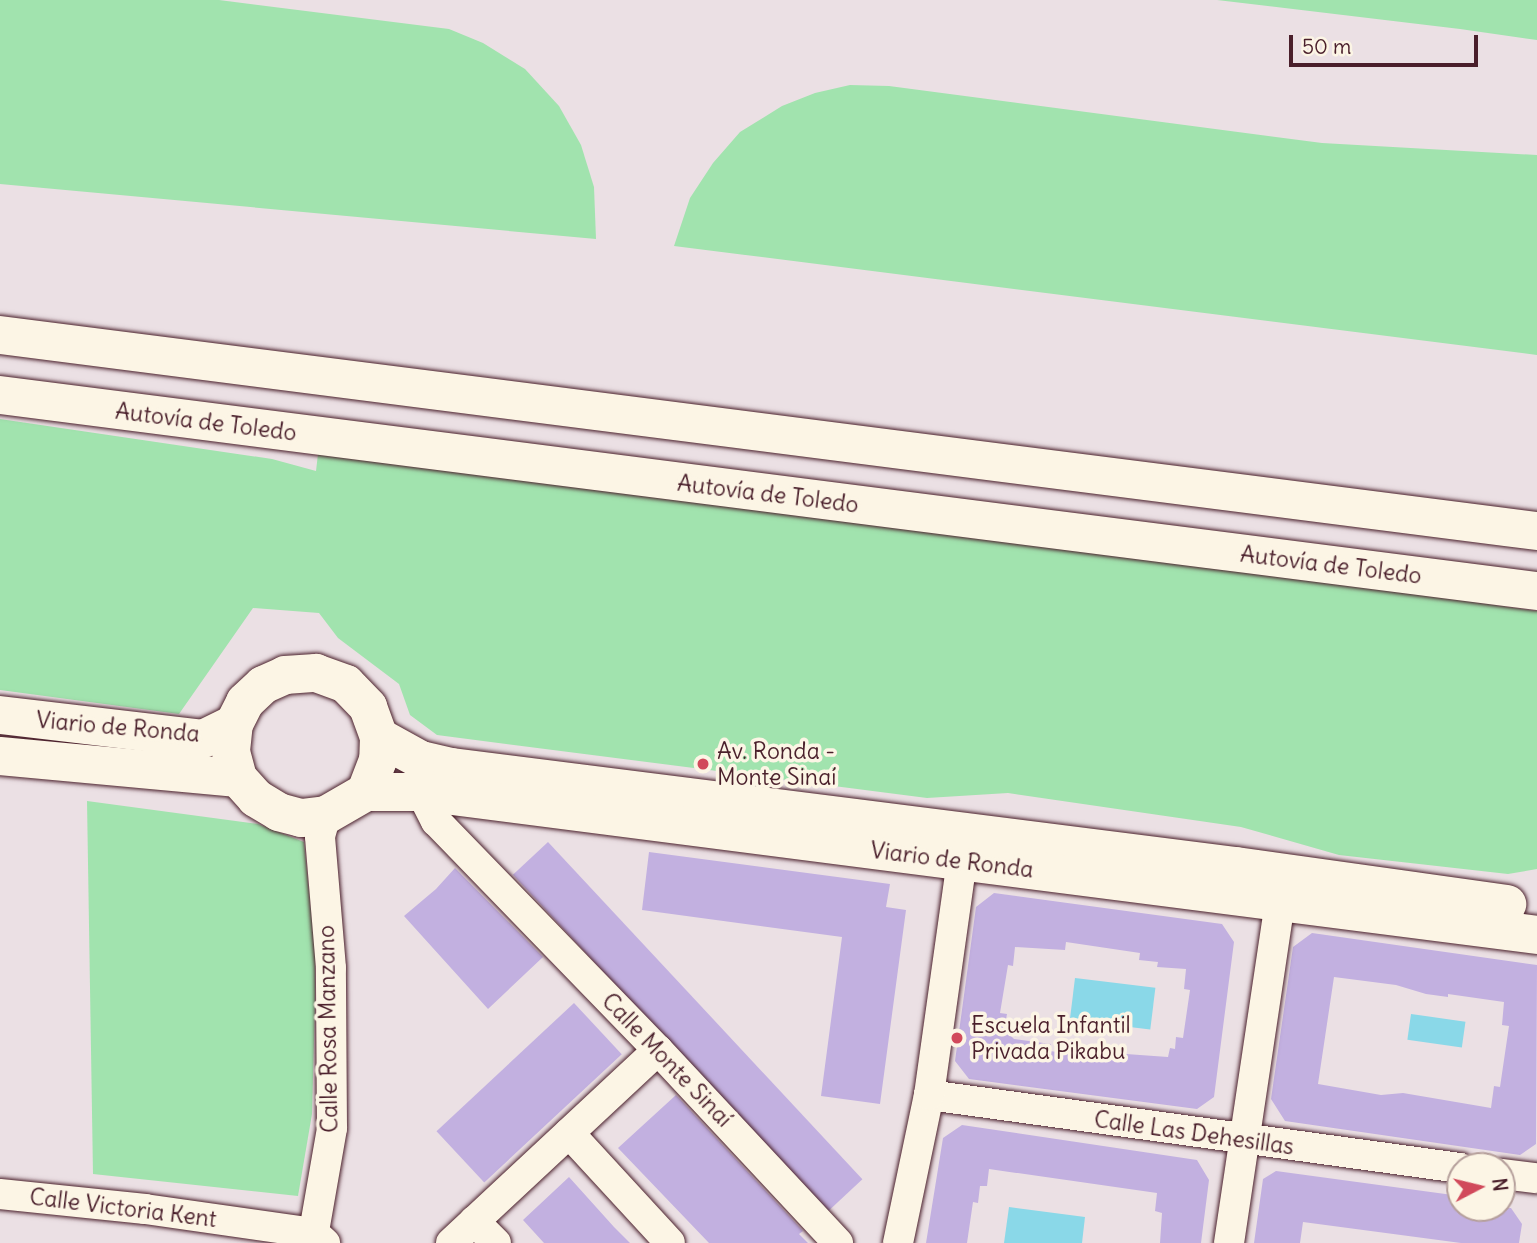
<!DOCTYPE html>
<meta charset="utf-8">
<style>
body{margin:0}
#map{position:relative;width:1537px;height:1243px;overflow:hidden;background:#ebe0e4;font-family:Delius,sans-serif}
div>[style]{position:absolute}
.green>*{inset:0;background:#a1e3ae}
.water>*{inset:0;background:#8ad8e8;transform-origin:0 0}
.building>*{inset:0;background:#c2b0e0;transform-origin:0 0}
.roads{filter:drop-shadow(0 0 2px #4a1f2b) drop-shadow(0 0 2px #4a1f2b)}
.minor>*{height:30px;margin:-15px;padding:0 15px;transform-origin:15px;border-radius:15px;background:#fcf5e5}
.secondary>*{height:38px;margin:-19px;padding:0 19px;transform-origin:19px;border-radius:19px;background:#fcf5e5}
.motorway>*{height:38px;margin:-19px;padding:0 19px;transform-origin:19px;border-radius:19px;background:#fcf5e5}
.dots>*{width:19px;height:19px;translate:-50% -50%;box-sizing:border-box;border:4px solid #fcf5e5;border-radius:50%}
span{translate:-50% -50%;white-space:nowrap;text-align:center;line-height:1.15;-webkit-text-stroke:7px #fcf5e5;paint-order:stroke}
.street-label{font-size:23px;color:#4a1f2b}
.poi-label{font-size:23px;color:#4a1f2b}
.left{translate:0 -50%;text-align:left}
.north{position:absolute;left:1446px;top:1152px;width:70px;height:70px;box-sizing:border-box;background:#fcf5e5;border:2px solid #b59f9b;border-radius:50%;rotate:83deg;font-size:19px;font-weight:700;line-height:28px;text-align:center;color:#4a1f2b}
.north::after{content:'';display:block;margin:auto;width:24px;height:32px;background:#d1495b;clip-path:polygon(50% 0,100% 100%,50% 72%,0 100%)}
.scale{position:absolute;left:1289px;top:35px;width:189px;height:32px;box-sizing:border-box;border:4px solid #4a1f2b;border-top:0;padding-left:9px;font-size:21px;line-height:24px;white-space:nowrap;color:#4a1f2b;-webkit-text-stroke:5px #fcf5e5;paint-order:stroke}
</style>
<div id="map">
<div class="green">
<i style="clip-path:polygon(0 0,219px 0,449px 29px,483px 43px,525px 69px,559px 106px,581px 145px,594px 187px,596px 239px,0 184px)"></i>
<i style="clip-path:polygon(1217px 0,1537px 0,1537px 40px,1460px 29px)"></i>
<i style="clip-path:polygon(850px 85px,889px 86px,1322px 143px,1537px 155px,1537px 355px,674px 246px,690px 198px,713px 163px,740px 132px,782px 106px,815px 93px)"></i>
<i style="clip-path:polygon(0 419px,272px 459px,316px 471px,320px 437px,1537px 611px,1537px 869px,1508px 874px,1339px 855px,1241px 827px,1008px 793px,927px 798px,437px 735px,410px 715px,399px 684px,338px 638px,319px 613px,253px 608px,179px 714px,0 690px)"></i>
<i style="clip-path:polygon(87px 801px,258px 824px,304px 842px,315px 952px,315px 1004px,312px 1114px,298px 1196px,93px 1174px)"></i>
</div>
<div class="water">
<i style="left:1075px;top:978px;width:81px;height:42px;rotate:7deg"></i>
<i style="left:1411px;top:1014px;width:55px;height:26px;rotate:8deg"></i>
<i style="clip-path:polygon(1009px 1207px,1085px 1217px,1082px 1243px,1004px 1243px)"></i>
</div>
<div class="building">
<i style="left:548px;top:842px;width:461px;height:48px;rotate:47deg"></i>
<i style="clip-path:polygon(649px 852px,890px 884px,886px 907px,906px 910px,880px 1104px,821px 1096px,842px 937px,642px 910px)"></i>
<i style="clip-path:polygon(455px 868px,543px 957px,488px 1009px,404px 916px,436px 889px)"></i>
<i style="clip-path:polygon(evenodd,994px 893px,1222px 924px,1234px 942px,1214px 1097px,1197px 1109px,969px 1079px,955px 1061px,976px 907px,994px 893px,1066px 942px,1140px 953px,1139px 960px,1158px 962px,1157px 967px,1186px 969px,1184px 989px,1190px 990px,1183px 1038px,1176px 1037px,1175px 1049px,1170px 1048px,1168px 1057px,1126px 1054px,1125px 1062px,1050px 1051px,1051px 1044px,1014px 1039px,1010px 1035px,1011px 1026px,1005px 1025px,1007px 1014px,1000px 1013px,1008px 965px,1013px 966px,1015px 947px,1065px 950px,1066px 942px)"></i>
<i style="clip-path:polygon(evenodd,1312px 933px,1537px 965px,1536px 1144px,1520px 1155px,1285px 1121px,1271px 1099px,1293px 947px,1312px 933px,1334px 977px,1396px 985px,1426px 994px,1448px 997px,1448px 994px,1504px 1002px,1502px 1025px,1509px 1026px,1500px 1087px,1494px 1086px,1491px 1108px,1403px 1093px,1381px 1095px,1318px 1084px,1334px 977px)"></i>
<i style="left:574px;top:1003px;width:70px;height:188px;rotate:47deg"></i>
<i style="clip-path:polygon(676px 1095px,803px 1231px,799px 1234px,808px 1243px,709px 1243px,618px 1148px)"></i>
<i style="clip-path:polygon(962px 1125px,1197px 1160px,1209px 1180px,1201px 1243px,1160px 1243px,1162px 1213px,1155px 1211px,1157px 1193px,989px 1169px,987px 1186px,980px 1186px,978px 1203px,973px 1202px,967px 1243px,926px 1243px,943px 1138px)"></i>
<i style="clip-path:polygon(1276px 1171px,1460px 1196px,1460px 1208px,1511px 1208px,1522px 1224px,1519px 1243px,1461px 1243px,1303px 1222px,1300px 1243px,1254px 1243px,1263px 1179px)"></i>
<i style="clip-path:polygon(569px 1177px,614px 1227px,630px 1243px,544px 1243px,523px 1220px)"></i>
</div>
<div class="roads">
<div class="minor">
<i style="left:421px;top:792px;width:33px;rotate:63deg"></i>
<i style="left:436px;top:821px;width:319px;rotate:45.9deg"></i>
<i style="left:658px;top:1050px;width:264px;rotate:47deg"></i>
<i style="left:929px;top:1095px;width:536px;rotate:7.83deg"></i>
<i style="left:569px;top:1133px;width:149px;rotate:47.4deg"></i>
<i style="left:1502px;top:1174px;width:35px;rotate:7deg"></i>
<i style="left:0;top:1194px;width:146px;rotate:5.9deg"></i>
<i style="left:145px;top:1209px;width:171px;rotate:8.1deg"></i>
<i style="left:314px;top:1233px;width:15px;rotate:42deg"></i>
<i style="left:474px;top:1221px;width:31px;rotate:45deg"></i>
<i style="left:312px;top:1243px;width:117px;rotate:-80.1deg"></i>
<i style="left:332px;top:1128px;width:160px;rotate:-90.4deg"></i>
<i style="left:331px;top:968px;width:132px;rotate:-94.8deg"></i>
<i style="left:320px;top:836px;width:22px;rotate:-74deg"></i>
<i style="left:451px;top:1243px;width:283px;rotate:-43deg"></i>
<i style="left:898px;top:1243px;width:151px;rotate:-78.2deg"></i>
<i style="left:929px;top:1095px;width:236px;rotate:-82deg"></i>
<i style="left:1229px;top:1243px;width:346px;rotate:-81.5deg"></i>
</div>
<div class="secondary">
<i style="left:316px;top:673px;width:32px;rotate:20deg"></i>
<i style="left:346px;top:684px;width:32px;rotate:46deg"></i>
<i style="left:368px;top:707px;width:32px;rotate:70deg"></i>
<i style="left:379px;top:737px;width:23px;rotate:92deg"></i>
<i style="left:378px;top:760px;width:34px;rotate:111deg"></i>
<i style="left:366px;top:792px;width:46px;rotate:150.1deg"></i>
<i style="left:326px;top:815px;width:25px;rotate:173deg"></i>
<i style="left:301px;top:818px;width:23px;rotate:-165deg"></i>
<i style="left:279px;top:812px;width:27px;rotate:-149deg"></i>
<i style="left:256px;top:798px;width:27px;rotate:-132deg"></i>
<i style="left:238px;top:778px;width:28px;rotate:-105deg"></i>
<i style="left:231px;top:751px;width:27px;rotate:-84deg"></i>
<i style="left:234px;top:724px;width:25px;rotate:-63deg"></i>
<i style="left:245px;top:702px;width:25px;rotate:-43deg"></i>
<i style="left:263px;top:685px;width:24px;rotate:-24deg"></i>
<i style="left:285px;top:675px;width:31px;rotate:-4deg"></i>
<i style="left:0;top:715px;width:204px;rotate:6.7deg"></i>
<i style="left:203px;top:739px;width:34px;rotate:-26deg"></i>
<i style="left:379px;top:737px;width:48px;rotate:28.7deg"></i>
<i style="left:421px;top:760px;width:32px;rotate:13deg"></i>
<i style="left:452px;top:767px;width:790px;rotate:7.2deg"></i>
<i style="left:1236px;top:866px;width:274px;rotate:8deg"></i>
<i style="left:0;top:756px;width:239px;rotate:5.3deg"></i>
<i style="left:366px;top:792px;width:55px"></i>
<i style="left:421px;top:792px;width:1125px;rotate:7.3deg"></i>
</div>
<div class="motorway">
<i style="left:0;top:335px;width:1549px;rotate:7.27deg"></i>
<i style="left:0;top:395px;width:1549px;rotate:7.27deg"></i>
</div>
</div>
<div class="dots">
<i style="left:703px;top:764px;background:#d1495b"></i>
<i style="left:957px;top:1038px;background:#d1495b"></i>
</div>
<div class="street-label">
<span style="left:206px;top:422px;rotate:7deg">Autovía de Toledo</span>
<span style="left:768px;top:494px;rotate:7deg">Autovía de Toledo</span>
<span style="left:1331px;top:565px;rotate:7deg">Autovía de Toledo</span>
<span style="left:118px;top:727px;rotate:5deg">Viario de Ronda</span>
<span style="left:952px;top:860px;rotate:7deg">Viario de Ronda</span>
<span style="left:328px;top:1029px;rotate:-91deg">Calle Rosa Manzano</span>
<span style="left:667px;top:1060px;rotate:46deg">Calle Monte Sinaí</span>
<span style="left:1194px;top:1133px;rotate:8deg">Calle Las Dehesillas</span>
<span style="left:123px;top:1208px;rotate:7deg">Calle Victoria Kent</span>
</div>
<div class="poi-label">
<span class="left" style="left:717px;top:764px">Av. Ronda -<br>Monte Sinaí</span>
<span class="left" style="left:971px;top:1038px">Escuela Infantil<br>Privada Pikabu</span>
</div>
<div class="north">N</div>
<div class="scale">50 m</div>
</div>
